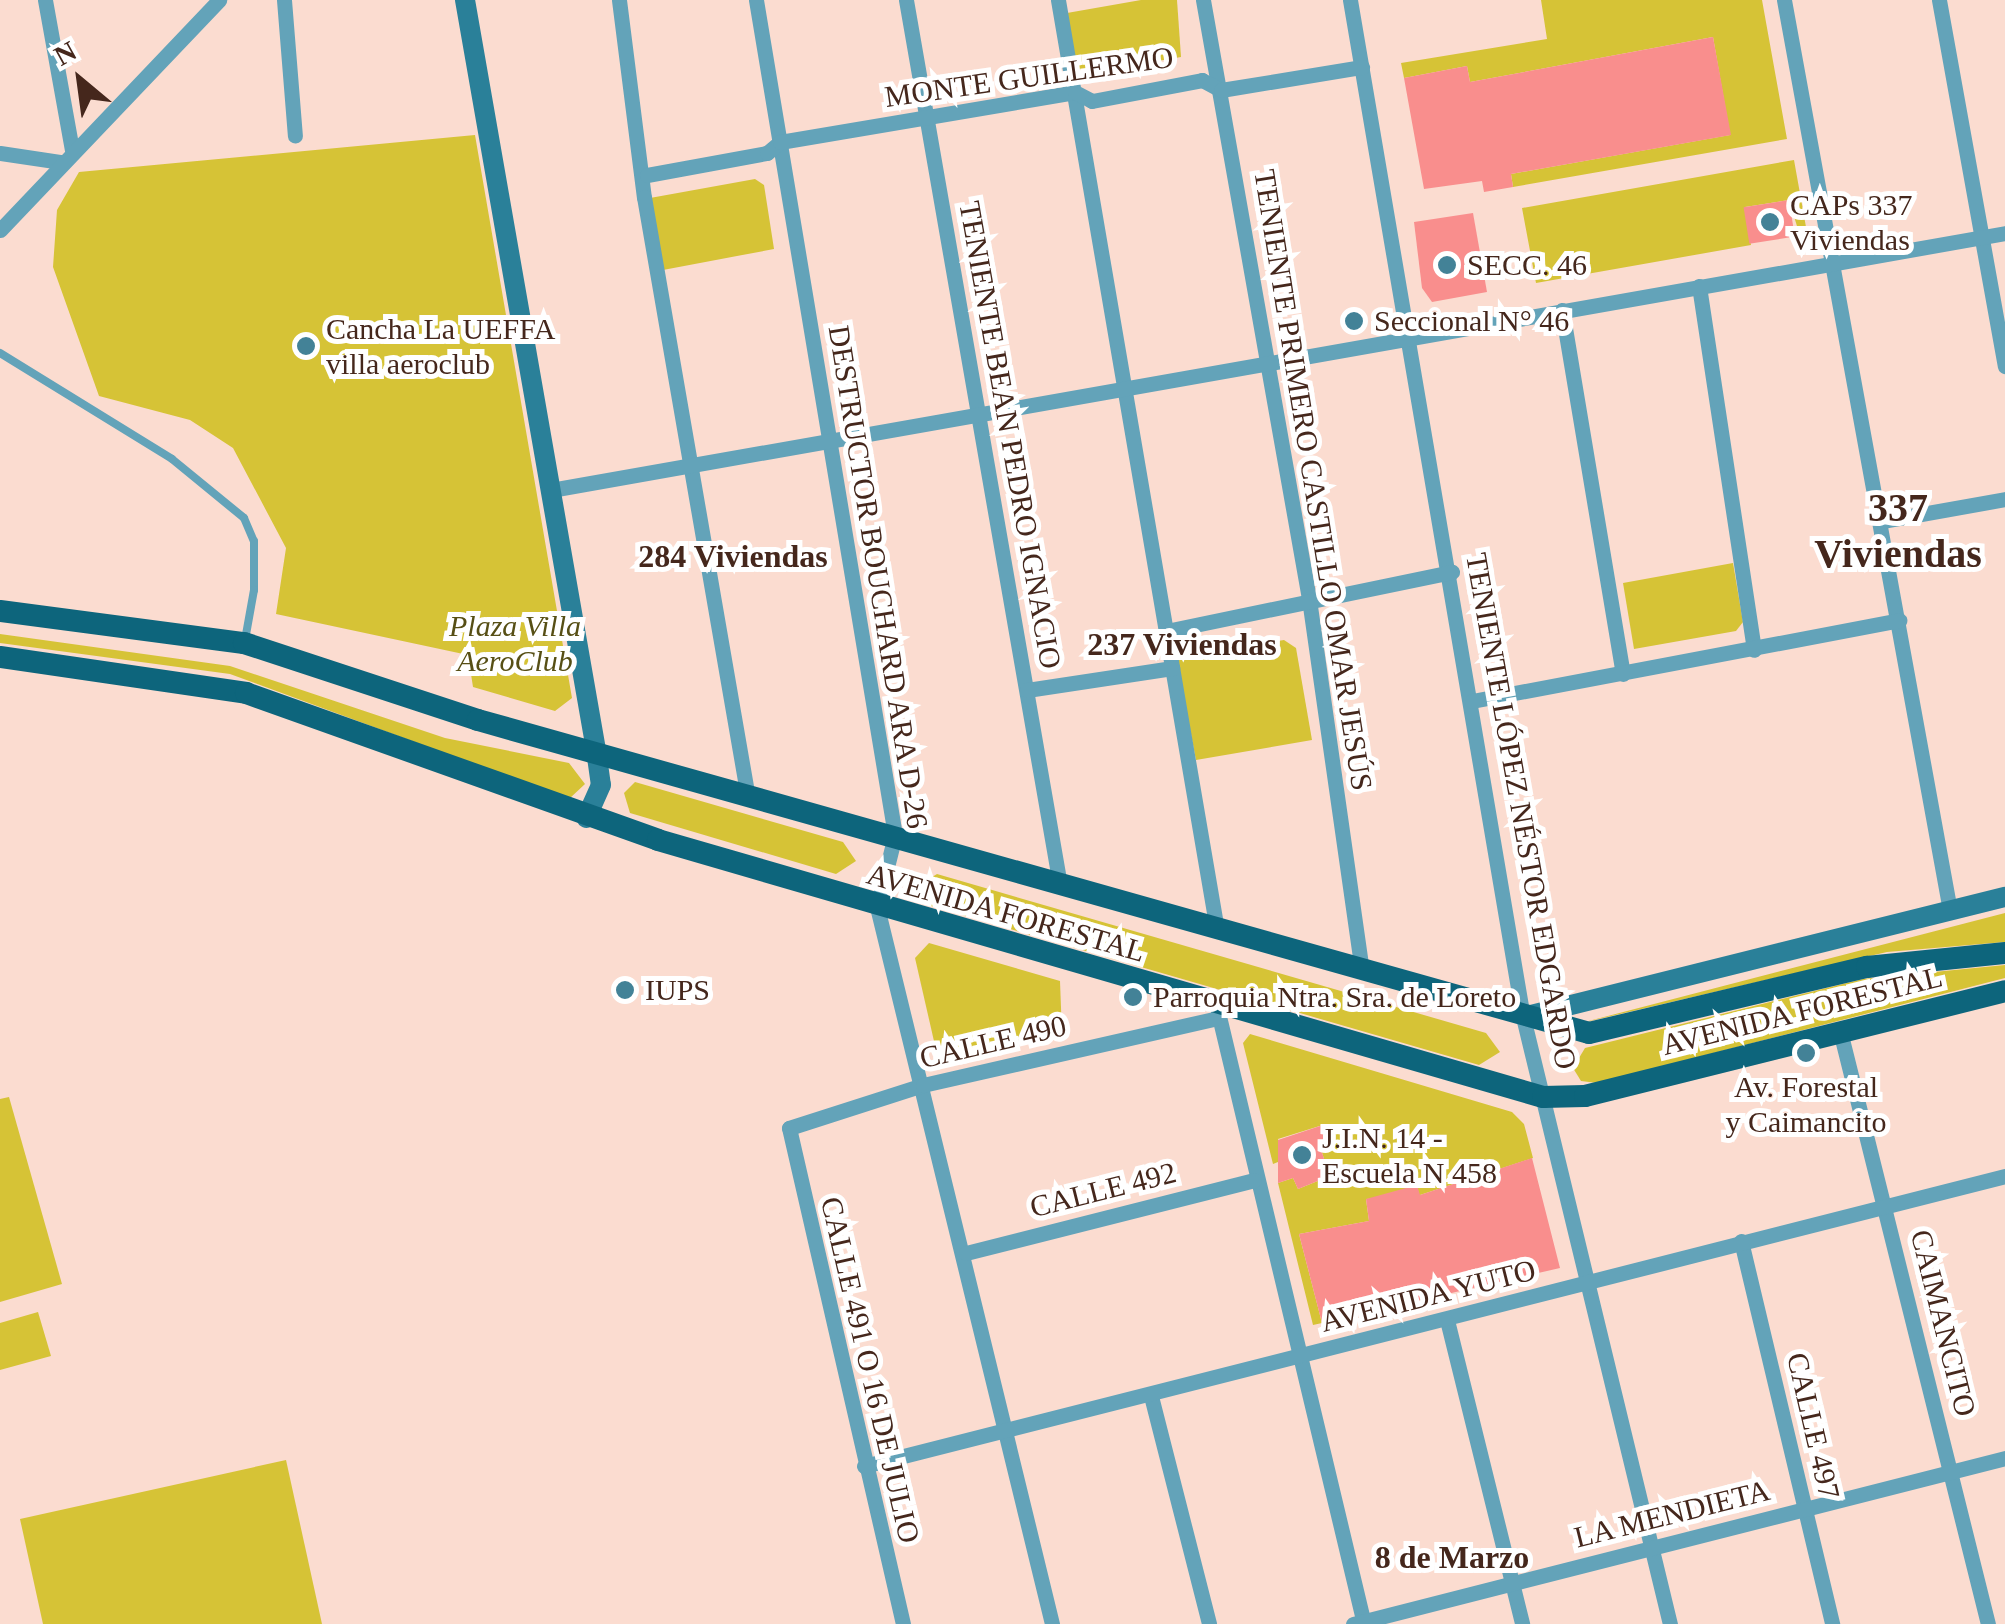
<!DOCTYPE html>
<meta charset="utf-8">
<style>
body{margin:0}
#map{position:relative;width:2005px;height:1624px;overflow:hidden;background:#fbdcd0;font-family:"Times New Roman",serif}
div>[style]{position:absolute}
.green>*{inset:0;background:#d6c336}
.building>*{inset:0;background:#f98e8d;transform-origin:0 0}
.lane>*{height:8px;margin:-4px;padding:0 4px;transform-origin:4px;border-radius:4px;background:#63a3b9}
.street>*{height:15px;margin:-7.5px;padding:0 7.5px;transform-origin:7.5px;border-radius:7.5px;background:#63a3b9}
.secondary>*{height:20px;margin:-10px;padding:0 10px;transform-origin:10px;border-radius:10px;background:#2a8099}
.primary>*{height:22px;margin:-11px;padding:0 11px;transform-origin:11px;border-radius:11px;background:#0d657c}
.dots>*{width:28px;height:28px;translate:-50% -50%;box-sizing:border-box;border:5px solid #fff;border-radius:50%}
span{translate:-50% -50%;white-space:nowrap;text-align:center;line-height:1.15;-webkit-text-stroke:10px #fff;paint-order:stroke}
.street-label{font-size:30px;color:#45271c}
.poi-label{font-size:30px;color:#45271c}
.left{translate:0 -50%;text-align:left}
.park-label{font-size:30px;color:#574f15;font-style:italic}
.neighbourhood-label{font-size:32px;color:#45271c;font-weight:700}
.district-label{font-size:40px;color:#45271c;font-weight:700}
.north{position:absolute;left:30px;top:30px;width:100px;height:100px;-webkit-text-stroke:8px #fff;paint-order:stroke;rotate:331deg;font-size:28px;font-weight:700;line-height:40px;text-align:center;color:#45271c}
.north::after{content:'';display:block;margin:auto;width:35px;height:45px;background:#45271c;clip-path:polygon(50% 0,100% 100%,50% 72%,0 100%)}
</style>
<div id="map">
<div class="green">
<i style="clip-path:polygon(1141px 0,1177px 0,1181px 57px,1077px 75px,1067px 13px)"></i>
<i style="clip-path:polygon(1541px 0,1762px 0,1787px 139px,1513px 187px,1511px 174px,1730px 135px,1713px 37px,1470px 82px,1467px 66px,1404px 78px,1401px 63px,1547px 39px)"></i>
<i style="clip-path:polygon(475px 135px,572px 698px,555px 711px,473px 687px,468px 655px,276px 614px,286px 548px,233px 448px,190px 420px,99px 396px,53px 267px,57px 210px,79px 172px)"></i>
<i style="clip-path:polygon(1794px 160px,1806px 227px,1800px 236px,1789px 200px,1745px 207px,1751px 245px,1536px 283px,1522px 208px)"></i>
<i style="clip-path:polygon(755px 179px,764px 185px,774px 249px,663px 270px,650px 198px)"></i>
<i style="clip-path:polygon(1733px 563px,1743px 622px,1736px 631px,1634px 649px,1623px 583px)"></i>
<i style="clip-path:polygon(0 634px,230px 666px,445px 738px,569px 763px,585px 784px,569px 799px,230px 674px,0 643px)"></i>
<i style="clip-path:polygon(1284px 640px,1296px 648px,1312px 740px,1196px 760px,1176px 658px)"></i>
<i style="clip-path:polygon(635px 782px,843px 842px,856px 861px,836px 874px,630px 813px,624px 793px)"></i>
<i style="clip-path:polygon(937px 874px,1486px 1033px,1500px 1052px,1479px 1065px,931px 906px,919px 885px)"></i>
<i style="clip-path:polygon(2005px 913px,2005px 942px,1887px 952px,1577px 1024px)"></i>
<i style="clip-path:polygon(929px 943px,1060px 981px,1062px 1034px,939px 1063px,915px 958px)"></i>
<i style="clip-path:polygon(2005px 965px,2005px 978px,1597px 1083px,1581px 1081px,1573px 1068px,1585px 1048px,1863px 979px)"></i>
<i style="clip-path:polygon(1250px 1034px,1512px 1112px,1524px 1124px,1533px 1158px,1420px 1195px,1366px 1199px,1369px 1221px,1299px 1234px,1322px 1323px,1313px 1325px,1278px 1183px,1293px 1178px,1298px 1189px,1330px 1176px,1321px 1150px,1329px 1147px,1326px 1124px,1278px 1139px,1283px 1160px,1273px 1164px,1243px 1043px)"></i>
<i style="clip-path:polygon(9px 1097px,62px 1284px,0 1302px,0 1099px)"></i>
<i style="clip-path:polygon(38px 1312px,51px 1356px,0 1370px,0 1323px)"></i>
<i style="clip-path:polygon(286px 1460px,322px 1624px,43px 1624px,20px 1519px)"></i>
</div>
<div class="building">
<i style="clip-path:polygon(1713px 37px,1731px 135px,1511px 174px,1513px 187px,1484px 192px,1482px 181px,1424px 189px,1404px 78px,1467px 66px,1470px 82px)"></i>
<i style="left:1789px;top:200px;width:37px;height:46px;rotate:81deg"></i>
<i style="clip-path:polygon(1473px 213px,1487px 292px,1432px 302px,1422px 288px,1414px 222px)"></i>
<i style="clip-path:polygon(1326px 1124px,1329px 1147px,1321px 1150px,1330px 1176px,1298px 1189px,1293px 1178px,1278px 1183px,1278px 1140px)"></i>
<i style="clip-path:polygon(1532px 1158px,1560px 1268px,1322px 1323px,1299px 1234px,1369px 1221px,1366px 1199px,1417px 1185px,1420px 1195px)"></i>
</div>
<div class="lane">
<i style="left:0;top:353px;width:202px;rotate:31.6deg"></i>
<i style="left:172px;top:459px;width:93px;rotate:39.3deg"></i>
<i style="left:244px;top:518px;width:25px;rotate:67deg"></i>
<i style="left:254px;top:541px;width:49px;rotate:90deg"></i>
<i style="left:254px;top:590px;width:51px;rotate:100.2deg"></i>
</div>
<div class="street">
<i style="left:45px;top:0;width:152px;rotate:79.8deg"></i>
<i style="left:284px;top:0;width:136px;rotate:85.4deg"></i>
<i style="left:619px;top:0;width:199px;rotate:82.8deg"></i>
<i style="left:644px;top:197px;width:604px;rotate:80.18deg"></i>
<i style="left:756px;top:0;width:846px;rotate:80.55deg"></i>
<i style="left:895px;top:835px;width:74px;rotate:104deg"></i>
<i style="left:877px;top:907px;width:738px;rotate:76.28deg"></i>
<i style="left:906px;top:0;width:892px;rotate:80.13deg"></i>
<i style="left:1058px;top:0;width:937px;rotate:80.3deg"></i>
<i style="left:1203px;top:0;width:608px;rotate:79.96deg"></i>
<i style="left:1309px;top:599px;width:376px;rotate:81.9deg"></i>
<i style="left:1350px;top:0;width:1032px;rotate:80.35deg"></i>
<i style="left:1523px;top:1017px;width:625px;rotate:76.39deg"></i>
<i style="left:1784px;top:0;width:926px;rotate:79.67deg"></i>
<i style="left:1939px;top:0;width:372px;rotate:79.8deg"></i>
<i style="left:0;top:153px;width:62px;rotate:8.4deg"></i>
<i style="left:647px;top:175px;width:122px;rotate:-10.4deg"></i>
<i style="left:767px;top:153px;width:17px;rotate:-40deg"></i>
<i style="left:780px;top:142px;width:299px;rotate:-9.6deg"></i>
<i style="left:1075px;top:92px;width:19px;rotate:28deg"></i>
<i style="left:1092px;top:101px;width:112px;rotate:-10.8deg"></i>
<i style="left:1202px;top:80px;width:21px;rotate:28deg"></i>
<i style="left:1221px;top:90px;width:143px;rotate:-9.3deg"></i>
<i style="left:0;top:230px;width:318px;rotate:-46.4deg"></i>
<i style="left:1699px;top:286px;width:368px;rotate:81.4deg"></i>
<i style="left:1562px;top:310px;width:369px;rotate:80.5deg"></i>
<i style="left:551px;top:490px;width:1477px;rotate:-10.02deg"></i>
<i style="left:1882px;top:521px;width:125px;rotate:-10.1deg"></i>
<i style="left:1171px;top:630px;width:287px;rotate:-11.7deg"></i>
<i style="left:1027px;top:690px;width:147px;rotate:-8.6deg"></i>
<i style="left:1472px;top:701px;width:435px;rotate:-10.7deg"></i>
<i style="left:1218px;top:1012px;width:629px;rotate:76.58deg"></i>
<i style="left:1841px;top:1035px;width:607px;rotate:75.99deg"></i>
<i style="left:1741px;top:1241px;width:394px;rotate:76.6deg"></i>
<i style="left:966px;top:1253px;width:297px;rotate:-14.2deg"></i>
<i style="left:1447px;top:1320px;width:313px;rotate:76.1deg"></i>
<i style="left:1151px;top:1396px;width:235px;rotate:75.7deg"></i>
<i style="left:864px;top:1466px;width:1177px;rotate:-14.26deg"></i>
<i style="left:903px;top:1624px;width:509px;rotate:-102.94deg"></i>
<i style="left:789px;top:1128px;width:141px;rotate:-17.8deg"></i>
<i style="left:923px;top:1085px;width:298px;rotate:-12.8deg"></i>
<i style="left:1353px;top:1624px;width:673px;rotate:-14.28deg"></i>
</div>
<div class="secondary">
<i style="left:465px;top:0;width:761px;rotate:80.09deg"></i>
<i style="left:596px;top:750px;width:35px;rotate:82deg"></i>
<i style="left:601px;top:785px;width:36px;rotate:114deg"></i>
<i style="left:1527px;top:1016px;width:493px;rotate:-14deg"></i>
</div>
<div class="primary">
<i style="left:0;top:611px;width:246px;rotate:7.5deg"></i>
<i style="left:244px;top:643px;width:246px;rotate:18.2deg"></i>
<i style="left:478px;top:720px;width:1154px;rotate:15.73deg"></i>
<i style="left:1589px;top:1033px;width:286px;rotate:-13.4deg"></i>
<i style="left:1867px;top:967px;width:139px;rotate:-5.8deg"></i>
<i style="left:0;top:657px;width:249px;rotate:8.3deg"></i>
<i style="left:246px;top:693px;width:437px;rotate:19.6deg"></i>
<i style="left:658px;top:840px;width:922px;rotate:16.19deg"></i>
<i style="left:1543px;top:1097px;width:42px;rotate:-1.4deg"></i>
<i style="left:1585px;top:1096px;width:433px;rotate:-14deg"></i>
</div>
<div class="dots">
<i style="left:1770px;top:222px;background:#438297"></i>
<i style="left:1447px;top:265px;background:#438297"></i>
<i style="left:1354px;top:321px;background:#438297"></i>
<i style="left:306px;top:346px;background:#438297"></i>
<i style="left:625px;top:990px;background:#438297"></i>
<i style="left:1133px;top:997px;background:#438297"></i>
<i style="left:1806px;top:1053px;background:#438297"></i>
<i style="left:1302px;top:1155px;background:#438297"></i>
</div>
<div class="street-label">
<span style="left:1029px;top:77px;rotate:-8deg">MONTE GUILLERMO</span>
<span style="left:1010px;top:435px;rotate:80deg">TENIENTE BEAN PEDRO IGNACIO</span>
<span style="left:1313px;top:480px;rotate:81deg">TENIENTE PRIMERO CASTILLO OMAR JESÚS</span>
<span style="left:878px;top:577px;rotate:81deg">DESTRUCTOR BOUCHARD ARA D-26</span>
<span style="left:1521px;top:811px;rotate:80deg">TENIENTE LÓPEZ NÉSTOR EDGARDO</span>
<span style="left:1006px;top:913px;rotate:16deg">AVENIDA FORESTAL</span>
<span style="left:1802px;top:1011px;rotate:-14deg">AVENIDA FORESTAL</span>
<span style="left:993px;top:1042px;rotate:-13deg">CALLE 490</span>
<span style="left:1103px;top:1190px;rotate:-14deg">CALLE 492</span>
<span style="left:1428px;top:1296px;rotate:-14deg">AVENIDA YUTO</span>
<span style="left:1943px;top:1323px;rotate:76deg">CAIMANCITO</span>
<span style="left:870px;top:1370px;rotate:77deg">CALLE 491 O 16 DE JULIO</span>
<span style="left:1813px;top:1426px;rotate:77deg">CALLE 497</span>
<span style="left:1672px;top:1514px;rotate:-14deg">LA MENDIETA</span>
</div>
<div class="poi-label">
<span class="left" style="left:1790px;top:222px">CAPs 337<br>Viviendas</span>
<span class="left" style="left:1467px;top:265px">SECC. 46</span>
<span class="left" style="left:1374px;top:321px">Seccional N° 46</span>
<span class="left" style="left:326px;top:346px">Cancha La UEFFA<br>villa aeroclub</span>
<span class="left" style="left:645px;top:990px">IUPS</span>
<span class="left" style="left:1153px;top:997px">Parroquia Ntra. Sra. de Loreto</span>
<span style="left:1806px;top:1104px">Av. Forestal<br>y Caimancito</span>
<span class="left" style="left:1322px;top:1155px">J.I.N. 14 -<br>Escuela N 458</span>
</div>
<div class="park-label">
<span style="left:515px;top:643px">Plaza Villa<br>AeroClub</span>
</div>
<div class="neighbourhood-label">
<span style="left:733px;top:556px">284 Viviendas</span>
<span style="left:1182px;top:644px">237 Viviendas</span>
<span style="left:1452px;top:1557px">8 de Marzo</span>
</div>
<div class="district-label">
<span style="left:1898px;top:531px">337<br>Viviendas</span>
</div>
<div class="north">N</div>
</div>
